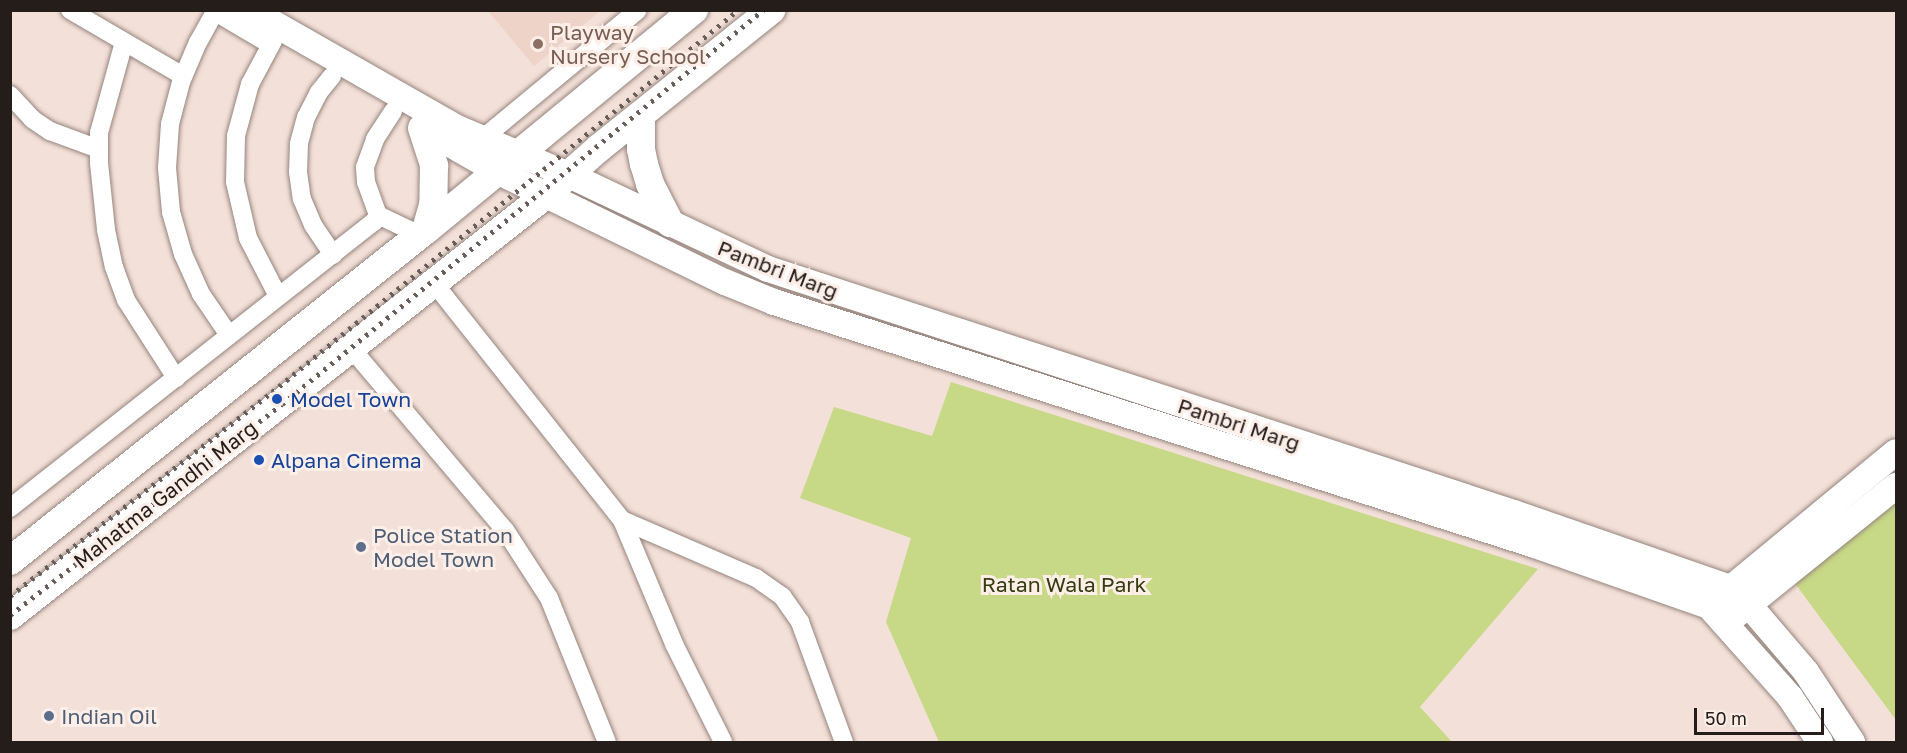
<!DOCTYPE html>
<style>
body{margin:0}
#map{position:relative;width:1907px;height:753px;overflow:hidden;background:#f3e0d9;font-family:"Golos Text",sans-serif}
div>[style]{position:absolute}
.built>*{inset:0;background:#edd3c8}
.green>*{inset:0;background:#c7d886}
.roads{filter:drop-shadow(0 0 2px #95847d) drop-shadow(0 0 2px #95847d)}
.street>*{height:18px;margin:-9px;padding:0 9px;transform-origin:9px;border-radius:9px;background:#fff}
.secondary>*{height:26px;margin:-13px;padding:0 13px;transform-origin:13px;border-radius:13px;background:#fff}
.primary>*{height:28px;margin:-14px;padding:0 14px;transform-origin:14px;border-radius:14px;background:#fff}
.rail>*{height:4.5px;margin-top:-2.25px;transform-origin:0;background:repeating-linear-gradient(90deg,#685d59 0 3px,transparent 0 9px)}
.dots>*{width:16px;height:16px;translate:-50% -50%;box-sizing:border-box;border:3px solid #fdeee8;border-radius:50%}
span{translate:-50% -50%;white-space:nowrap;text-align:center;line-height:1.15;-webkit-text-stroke:6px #fdeee8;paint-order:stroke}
.education-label{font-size:21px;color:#785e54}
.left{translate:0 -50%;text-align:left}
.street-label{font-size:21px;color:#241d1a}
.transit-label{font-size:21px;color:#164399}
.service-label{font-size:21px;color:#4e5e75}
.park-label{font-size:21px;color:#353c12}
.frame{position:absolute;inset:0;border:12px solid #241d1a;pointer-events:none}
.scale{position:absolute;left:1694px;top:708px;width:130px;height:27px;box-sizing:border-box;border:3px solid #241d1a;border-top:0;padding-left:8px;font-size:18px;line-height:21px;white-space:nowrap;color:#241d1a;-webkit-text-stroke:4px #fdeee8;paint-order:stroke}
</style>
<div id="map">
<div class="built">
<i style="clip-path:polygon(488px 11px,600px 11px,534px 66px)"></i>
</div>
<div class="green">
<i style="clip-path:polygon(951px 382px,1538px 569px,1420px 707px,1452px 742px,939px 742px,886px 622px,911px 538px,800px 498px,834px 407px,932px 436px)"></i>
<i style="clip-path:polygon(1896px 488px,1896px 720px,1788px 574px)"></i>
</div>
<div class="roads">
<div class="street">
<i style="left:70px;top:10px;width:131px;rotate:30.3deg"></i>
<i style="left:216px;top:10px;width:37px;rotate:119deg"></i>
<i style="left:198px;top:42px;width:43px;rotate:113deg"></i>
<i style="left:181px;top:82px;width:43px;rotate:104.7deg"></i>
<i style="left:170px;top:124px;width:44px;rotate:93.9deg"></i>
<i style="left:167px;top:168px;width:44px;rotate:84.8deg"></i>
<i style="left:171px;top:212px;width:44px;rotate:74.1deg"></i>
<i style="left:183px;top:254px;width:44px;rotate:65.8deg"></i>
<i style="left:201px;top:294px;width:50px;rotate:55.7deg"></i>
<i style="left:273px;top:41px;width:49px;rotate:118.1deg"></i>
<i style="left:250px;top:84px;width:54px;rotate:105.1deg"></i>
<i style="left:236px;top:136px;width:46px;rotate:91.2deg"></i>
<i style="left:235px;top:182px;width:57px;rotate:76.9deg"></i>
<i style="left:248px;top:238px;width:65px;rotate:62.7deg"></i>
<i style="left:124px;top:42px;width:94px;rotate:105.4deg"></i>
<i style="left:99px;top:133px;width:30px;rotate:90deg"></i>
<i style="left:99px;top:163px;width:67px;rotate:84deg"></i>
<i style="left:106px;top:230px;width:38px;rotate:78deg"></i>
<i style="left:114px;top:267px;width:35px;rotate:70deg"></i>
<i style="left:126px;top:300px;width:93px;rotate:57.3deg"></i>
<i style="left:332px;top:76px;width:21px;rotate:129deg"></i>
<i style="left:319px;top:92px;width:28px;rotate:117deg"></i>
<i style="left:306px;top:117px;width:28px;rotate:105deg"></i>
<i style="left:299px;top:144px;width:28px;rotate:92deg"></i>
<i style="left:298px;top:172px;width:27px;rotate:82deg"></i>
<i style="left:302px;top:199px;width:28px;rotate:67deg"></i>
<i style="left:313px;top:225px;width:36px;rotate:56deg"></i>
<i style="left:10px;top:95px;width:33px;rotate:47deg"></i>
<i style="left:32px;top:119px;width:22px;rotate:34deg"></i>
<i style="left:50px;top:131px;width:52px;rotate:20.2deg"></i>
<i style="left:482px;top:139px;width:202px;rotate:-39.6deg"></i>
<i style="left:378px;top:215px;width:47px;rotate:25.5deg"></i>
<i style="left:434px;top:283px;width:303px;rotate:51.6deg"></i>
<i style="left:622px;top:520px;width:146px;rotate:23.4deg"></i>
<i style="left:756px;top:578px;width:32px;rotate:35deg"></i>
<i style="left:782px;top:596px;width:32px;rotate:55deg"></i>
<i style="left:800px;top:622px;width:128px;rotate:69.9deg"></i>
<i style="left:351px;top:348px;width:238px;rotate:49.8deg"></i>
<i style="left:505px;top:530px;width:81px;rotate:57.1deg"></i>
<i style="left:549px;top:598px;width:155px;rotate:68.1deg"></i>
<i style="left:10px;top:508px;width:463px;rotate:-38.2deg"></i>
<i style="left:374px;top:222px;width:8px;rotate:-60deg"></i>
<i style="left:378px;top:215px;width:35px;rotate:-110deg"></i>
<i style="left:366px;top:182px;width:15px;rotate:-94deg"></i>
<i style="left:365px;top:167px;width:30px;rotate:-70deg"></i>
<i style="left:375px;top:139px;width:33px;rotate:-57deg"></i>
<i style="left:622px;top:520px;width:134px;rotate:67.2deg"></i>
<i style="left:674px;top:644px;width:110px;rotate:63.4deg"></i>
</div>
<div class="secondary">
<i style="left:220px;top:10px;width:51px;rotate:30.6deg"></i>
<i style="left:250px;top:10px;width:238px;rotate:29.7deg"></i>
<i style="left:457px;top:128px;width:121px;rotate:22.8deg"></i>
<i style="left:569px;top:175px;width:220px;rotate:25.3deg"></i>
<i style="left:768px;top:269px;width:785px;rotate:18.11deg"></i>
<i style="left:1514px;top:513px;width:229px;rotate:19.1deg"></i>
<i style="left:1730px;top:588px;width:24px;rotate:42deg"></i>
<i style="left:1748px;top:604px;width:89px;rotate:49.5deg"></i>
<i style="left:1806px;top:672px;width:84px;rotate:56.7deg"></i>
<i style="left:422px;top:128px;width:86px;rotate:29.8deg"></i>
<i style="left:497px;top:171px;width:254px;rotate:26deg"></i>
<i style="left:725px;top:282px;width:53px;rotate:22.2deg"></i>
<i style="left:774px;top:302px;width:796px;rotate:17.71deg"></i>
<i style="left:1532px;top:544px;width:188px;rotate:19.3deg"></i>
<i style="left:1709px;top:606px;width:122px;rotate:48.3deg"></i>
<i style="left:1790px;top:697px;width:54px;rotate:56.3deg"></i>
<i style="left:1719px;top:598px;width:229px;rotate:-39.5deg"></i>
<i style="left:1736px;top:615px;width:206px;rotate:-38.9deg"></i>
</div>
<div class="primary">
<i style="left:641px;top:116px;width:33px;rotate:90deg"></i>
<i style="left:641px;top:149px;width:15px;rotate:79deg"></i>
<i style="left:644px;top:164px;width:21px;rotate:73deg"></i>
<i style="left:650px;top:184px;width:44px;rotate:62.9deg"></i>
<i style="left:422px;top:128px;width:40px;rotate:72deg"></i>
<i style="left:434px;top:166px;width:39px;rotate:91deg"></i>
<i style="left:433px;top:205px;width:26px;rotate:106deg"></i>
<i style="left:10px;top:561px;width:532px;rotate:-38.51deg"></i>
<i style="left:426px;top:230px;width:347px;rotate:-39.4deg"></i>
<i style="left:10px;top:616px;width:683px;rotate:-38.16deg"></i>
<i style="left:547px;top:194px;width:69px;rotate:-41.5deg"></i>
<i style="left:599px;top:148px;width:221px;rotate:-38.7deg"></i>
</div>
</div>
<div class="rail">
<i style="left:10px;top:596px;width:332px;rotate:-37.9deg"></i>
<i style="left:272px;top:392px;width:603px;rotate:-39.34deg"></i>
<i style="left:10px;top:615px;width:344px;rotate:-37.8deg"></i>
<i style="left:282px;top:404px;width:622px;rotate:-39.32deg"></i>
</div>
<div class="dots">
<i style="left:538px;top:44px;background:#8d6e63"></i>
<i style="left:277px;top:399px;background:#1a4fb4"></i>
<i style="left:259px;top:460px;background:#1a4fb4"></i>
<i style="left:361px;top:547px;background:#5c6f8a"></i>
<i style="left:49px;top:716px;background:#5c6f8a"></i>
</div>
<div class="education-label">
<span class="left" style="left:550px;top:44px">Playway<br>Nursery School</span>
</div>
<div class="street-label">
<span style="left:778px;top:269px;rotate:21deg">Pambri Marg</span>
<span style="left:1239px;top:424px;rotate:18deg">Pambri Marg</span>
<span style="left:165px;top:494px;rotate:-38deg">Mahatma Gandhi Marg</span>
</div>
<div class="transit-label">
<span class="left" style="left:290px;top:399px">Model Town</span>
<span class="left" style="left:271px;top:460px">Alpana Cinema</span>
</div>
<div class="service-label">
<span class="left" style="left:373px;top:547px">Police Station<br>Model Town</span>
<span class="left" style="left:61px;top:716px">Indian Oil</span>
</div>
<div class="park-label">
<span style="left:1064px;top:584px">Ratan Wala Park</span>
</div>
<div class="frame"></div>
<div class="scale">50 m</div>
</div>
